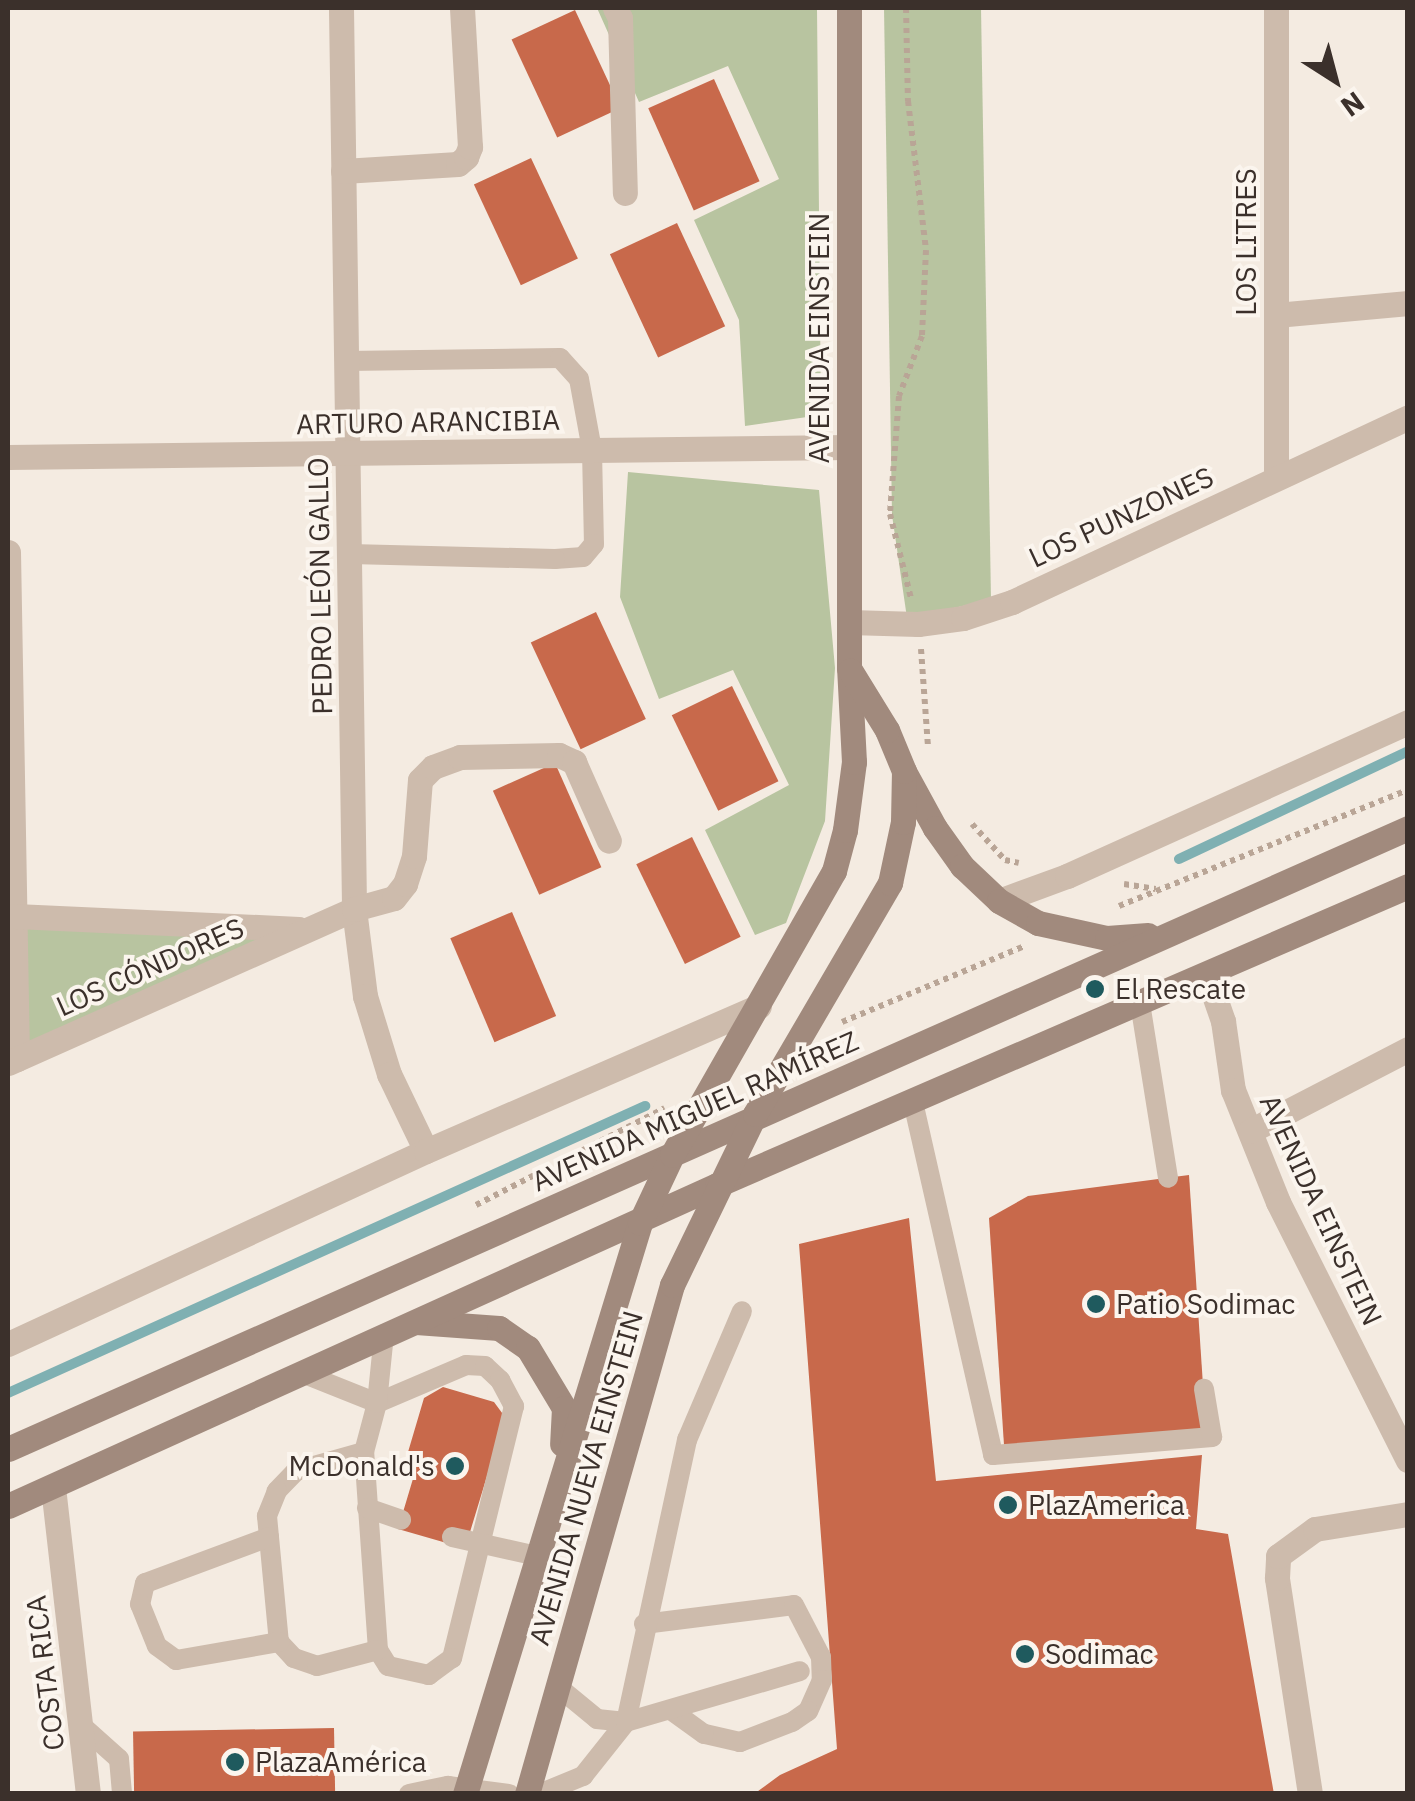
<!DOCTYPE html>
<meta charset="utf-8">
<style>
body{margin:0}
#map{position:relative;width:1415px;height:1801px;overflow:hidden;background:#f4ebe1;font-family:"IBM Plex Sans",sans-serif}
div>[style]{position:absolute}
.green>*{inset:0;background:#b8c4a0}
.stream>*{height:10px;margin:-5px;padding:0 5px;transform-origin:5px;border-radius:5px;background:#7fb0b2}
.building>*{inset:0;background:#c8694b;transform-origin:0 0}
.path>*{height:6px;margin-top:-3px;transform-origin:0;background:repeating-linear-gradient(90deg,#b9a596 0 5px,transparent 0 10px)}
.service>*{height:20px;margin:-10px;padding:0 10px;transform-origin:10px;border-radius:10px;background:#cdbbac}
.minor>*{height:25px;margin:-12.5px;padding:0 12.5px;transform-origin:12.5px;border-radius:12.5px;background:#cdbbac}
.secondary>*{height:25px;margin:-12.5px;padding:0 12.5px;transform-origin:12.5px;border-radius:12.5px;background:#a18a7d}
.dots>*{width:28px;height:28px;translate:-50% -50%;box-sizing:border-box;border:5px solid #fbf5ee;border-radius:50%}
span{translate:-50% -50%;white-space:nowrap;text-align:center;line-height:1.15;-webkit-text-stroke:8px #fbf5ee;paint-order:stroke}
.street-label{font-size:28px;color:#3b302b}
.poi-label{font-size:28px;color:#3b302b}
.left{translate:0 -50%;text-align:left}
.right{translate:-100% -50%;text-align:right}
.frame{position:absolute;inset:0;border:10px solid #3b302b;pointer-events:none}
.north{position:absolute;left:1285px;top:30px;width:100px;height:100px;-webkit-text-stroke:8px #fbf5ee;paint-order:stroke;rotate:144deg;font-size:28px;font-weight:700;line-height:40px;text-align:center;color:#3b302b}
.north::after{content:'';display:block;margin:auto;width:35px;height:45px;background:#3b302b;clip-path:polygon(50% 0,100% 100%,50% 72%,0 100%)}
</style>
<div id="map">
<div class="green">
<i style="clip-path:polygon(597px 8px,817px 8px,821px 415px,745px 426px,739px 320px,694px 220px,779px 179px,728px 66px,639px 102px)"></i>
<i style="clip-path:polygon(884px 8px,981px 8px,991px 600px,907px 618px,892px 515px)"></i>
<i style="clip-path:polygon(628px 472px,819px 490px,835px 668px,825px 821px,786px 923px,755px 935px,705px 830px,789px 785px,733px 670px,659px 699px,620px 597px)"></i>
<i style="clip-path:polygon(304px 920px,26px 1043px,27px 923px)"></i>
</div>
<div class="stream">
<i style="left:1179px;top:859px;width:253px;rotate:-25.2deg"></i>
<i style="left:8px;top:1393px;width:699px;rotate:-24.25deg"></i>
</div>
<div class="building">
<i style="left:575px;top:10px;width:108px;height:70px;rotate:65deg"></i>
<i style="left:714px;top:79px;width:112px;height:72px;rotate:66deg"></i>
<i style="left:531px;top:158px;width:111px;height:63px;rotate:65deg"></i>
<i style="left:677px;top:223px;width:114px;height:74px;rotate:65deg"></i>
<i style="left:596px;top:612px;width:118px;height:72px;rotate:65deg"></i>
<i style="left:732px;top:686px;width:106px;height:67px;rotate:64deg"></i>
<i style="left:555px;top:763px;width:114px;height:68px;rotate:66deg"></i>
<i style="left:692px;top:837px;width:111px;height:62px;rotate:64deg"></i>
<i style="left:512px;top:912px;width:113px;height:67px;rotate:67deg"></i>
<i style="clip-path:polygon(1189px 1175px,1206px 1430px,1004px 1445px,989px 1218px,1028px 1196px)"></i>
<i style="clip-path:polygon(909px 1218px,936px 1481px,1202px 1455px,1196px 1529px,1228px 1534px,1274px 1794px,754px 1794px,780px 1775px,837px 1749px,799px 1244px)"></i>
<i style="clip-path:polygon(443px 1387px,494px 1402px,505px 1417px,470px 1532px,450px 1544px,398px 1529px,415px 1472px,403px 1469px,424px 1398px)"></i>
<i style="left:334px;top:1728px;width:66px;height:201px;rotate:89deg"></i>
</div>
<div class="path">
<i style="left:906px;top:8px;width:93px;rotate:88.8deg"></i>
<i style="left:908px;top:101px;width:150px;rotate:83.1deg"></i>
<i style="left:926px;top:250px;width:86px;rotate:92.7deg"></i>
<i style="left:922px;top:336px;width:64px;rotate:111deg"></i>
<i style="left:899px;top:396px;width:118px;rotate:94.4deg"></i>
<i style="left:890px;top:514px;width:87px;rotate:76deg"></i>
<i style="left:921px;top:649px;width:97px;rotate:85.9deg"></i>
<i style="left:972px;top:824px;width:49px;rotate:47.5deg"></i>
<i style="left:1005px;top:860px;width:14px;rotate:12deg"></i>
<i style="left:1124px;top:884px;width:32px;rotate:9deg"></i>
<i style="left:1119px;top:906px;width:311px;rotate:-21.9deg"></i>
<i style="left:842px;top:1022px;width:198px;rotate:-22.6deg"></i>
<i style="left:476px;top:1205px;width:212px;rotate:-27.2deg"></i>
</div>
<div class="service">
<i style="left:347px;top:361px;width:213px;rotate:-0.8deg"></i>
<i style="left:560px;top:358px;width:28px;rotate:48deg"></i>
<i style="left:579px;top:379px;width:72px;rotate:79.6deg"></i>
<i style="left:592px;top:450px;width:94px;rotate:88.8deg"></i>
<i style="left:594px;top:544px;width:17px;rotate:130deg"></i>
<i style="left:583px;top:557px;width:28px;rotate:176deg"></i>
<i style="left:555px;top:559px;width:205px;rotate:-178.6deg"></i>
<i style="left:1140px;top:1003px;width:177px;rotate:80.9deg"></i>
<i style="left:913px;top:1102px;width:362px;rotate:77.2deg"></i>
<i style="left:993px;top:1455px;width:220px;rotate:-4.7deg"></i>
<i style="left:1212px;top:1437px;width:49px;rotate:-99.5deg"></i>
<i style="left:302px;top:1373px;width:81px;rotate:21.8deg"></i>
<i style="left:377px;top:1403px;width:97px;rotate:-23.1deg"></i>
<i style="left:466px;top:1365px;width:19px;rotate:3deg"></i>
<i style="left:485px;top:1366px;width:21px;rotate:43deg"></i>
<i style="left:500px;top:1380px;width:30px;rotate:62deg"></i>
<i style="left:514px;top:1406px;width:260px;rotate:103.8deg"></i>
<i style="left:452px;top:1658px;width:29px;rotate:144deg"></i>
<i style="left:429px;top:1675px;width:42px;rotate:-167.6deg"></i>
<i style="left:388px;top:1666px;width:19px;rotate:-122deg"></i>
<i style="left:378px;top:1650px;width:198px;rotate:-94deg"></i>
<i style="left:364px;top:1452px;width:51px;rotate:-75.1deg"></i>
<i style="left:377px;top:1403px;width:69px;rotate:-84.2deg"></i>
<i style="left:364px;top:1452px;width:71px;rotate:164.4deg"></i>
<i style="left:296px;top:1471px;width:28px;rotate:134deg"></i>
<i style="left:277px;top:1491px;width:27px;rotate:112deg"></i>
<i style="left:267px;top:1516px;width:127px;rotate:84.6deg"></i>
<i style="left:279px;top:1642px;width:22px;rotate:47deg"></i>
<i style="left:294px;top:1658px;width:24px;rotate:19deg"></i>
<i style="left:317px;top:1666px;width:63px;rotate:-14.7deg"></i>
<i style="left:367px;top:1508px;width:36px;rotate:19deg"></i>
<i style="left:269px;top:1537px;width:132px;rotate:159.6deg"></i>
<i style="left:145px;top:1583px;width:22px;rotate:103deg"></i>
<i style="left:140px;top:1604px;width:45px;rotate:68deg"></i>
<i style="left:157px;top:1646px;width:24px;rotate:36deg"></i>
<i style="left:176px;top:1660px;width:105px;rotate:-9.9deg"></i>
<i style="left:452px;top:1537px;width:87px;rotate:12.6deg"></i>
<i style="left:644px;top:1624px;width:151px;rotate:-7.2deg"></i>
<i style="left:794px;top:1605px;width:59px;rotate:62.6deg"></i>
<i style="left:821px;top:1657px;width:23px;rotate:88deg"></i>
<i style="left:822px;top:1680px;width:34px;rotate:114deg"></i>
<i style="left:808px;top:1711px;width:19px;rotate:145deg"></i>
<i style="left:792px;top:1722px;width:56px;rotate:159deg"></i>
<i style="left:740px;top:1742px;width:37px;rotate:-167deg"></i>
<i style="left:704px;top:1734px;width:39px;rotate:-144deg"></i>
<i style="left:557px;top:1686px;width:52px;rotate:39.5deg"></i>
<i style="left:597px;top:1719px;width:29px;rotate:6deg"></i>
<i style="left:626px;top:1722px;width:181px;rotate:-16.3deg"></i>
<i style="left:81px;top:1725px;width:51px;rotate:41.8deg"></i>
<i style="left:119px;top:1759px;width:35px;rotate:85deg"></i>
<i style="left:409px;top:1794px;width:40px;rotate:-12deg"></i>
<i style="left:448px;top:1786px;width:62px;rotate:7.5deg"></i>
<i style="left:539px;top:1794px;width:48px;rotate:-22.2deg"></i>
<i style="left:583px;top:1776px;width:69px;rotate:-51.5deg"></i>
<i style="left:626px;top:1722px;width:289px;rotate:-77.8deg"></i>
<i style="left:687px;top:1440px;width:140px;rotate:-66.9deg"></i>
</div>
<div class="minor">
<i style="left:341px;top:8px;width:901px;rotate:89.17deg"></i>
<i style="left:354px;top:909px;width:88px;rotate:82.8deg"></i>
<i style="left:365px;top:996px;width:82px;rotate:72.9deg"></i>
<i style="left:389px;top:1074px;width:85px;rotate:64.3deg"></i>
<i style="left:615px;top:8px;width:11px;rotate:63deg"></i>
<i style="left:620px;top:18px;width:175px;rotate:88.4deg"></i>
<i style="left:343px;top:171px;width:115px;rotate:-3.5deg"></i>
<i style="left:458px;top:164px;width:11px;rotate:-41deg"></i>
<i style="left:466px;top:157px;width:11px;rotate:-68deg"></i>
<i style="left:470px;top:147px;width:139px;rotate:-93.3deg"></i>
<i style="left:1276px;top:315px;width:133px;rotate:-5.2deg"></i>
<i style="left:8px;top:457px;width:841px;rotate:-0.68deg"></i>
<i style="left:1276px;top:476px;width:468px;rotate:-90deg"></i>
<i style="left:8px;top:552px;width:507px;rotate:88.98deg"></i>
<i style="left:17px;top:1059px;width:9px;rotate:180deg"></i>
<i style="left:849px;top:622px;width:69px;rotate:1.7deg"></i>
<i style="left:918px;top:624px;width:45px;rotate:-7.6deg"></i>
<i style="left:963px;top:618px;width:52px;rotate:-18.1deg"></i>
<i style="left:1012px;top:602px;width:437px;rotate:-25deg"></i>
<i style="left:999px;top:901px;width:72px;rotate:-20.2deg"></i>
<i style="left:1067px;top:876px;width:374px;rotate:-24.3deg"></i>
<i style="left:15px;top:916px;width:284px;rotate:2.6deg"></i>
<i style="left:1207px;top:975px;width:49px;rotate:70.8deg"></i>
<i style="left:1223px;top:1021px;width:70px;rotate:81.8deg"></i>
<i style="left:1233px;top:1090px;width:121px;rotate:68.1deg"></i>
<i style="left:1278px;top:1202px;width:289px;rotate:63.3deg"></i>
<i style="left:8px;top:1063px;width:379px;rotate:-24deg"></i>
<i style="left:354px;top:909px;width:41px;rotate:-15.4deg"></i>
<i style="left:394px;top:898px;width:18px;rotate:-52deg"></i>
<i style="left:405px;top:884px;width:29px;rotate:-72deg"></i>
<i style="left:414px;top:856px;width:76px;rotate:-85.5deg"></i>
<i style="left:420px;top:780px;width:18px;rotate:-45deg"></i>
<i style="left:433px;top:767px;width:29px;rotate:-20deg"></i>
<i style="left:460px;top:757px;width:99px;rotate:-1.2deg"></i>
<i style="left:559px;top:755px;width:17px;rotate:25deg"></i>
<i style="left:574px;top:762px;width:86px;rotate:66.1deg"></i>
<i style="left:1250px;top:1131px;width:178px;rotate:-27.4deg"></i>
<i style="left:8px;top:1344px;width:460px;rotate:-24.8deg"></i>
<i style="left:426px;top:1151px;width:363px;rotate:-23.5deg"></i>
<i style="left:53px;top:1487px;width:309px;rotate:83.5deg"></i>
<i style="left:1310px;top:1794px;width:219px;rotate:-98.7deg"></i>
<i style="left:1277px;top:1578px;width:22px;rotate:-87deg"></i>
<i style="left:1278px;top:1556px;width:46px;rotate:-36.1deg"></i>
<i style="left:1315px;top:1529px;width:94px;rotate:-9.2deg"></i>
</div>
<div class="secondary">
<i style="left:906px;top:775px;width:60px;rotate:61.3deg"></i>
<i style="left:935px;top:828px;width:47px;rotate:54.6deg"></i>
<i style="left:962px;top:866px;width:51px;rotate:43.4deg"></i>
<i style="left:999px;top:901px;width:45px;rotate:29.4deg"></i>
<i style="left:1038px;top:923px;width:71px;rotate:12.3deg"></i>
<i style="left:1107px;top:938px;width:41px;rotate:-4.2deg"></i>
<i style="left:416px;top:1322px;width:83px;rotate:4.1deg"></i>
<i style="left:499px;top:1328px;width:35px;rotate:35deg"></i>
<i style="left:528px;top:1348px;width:70px;rotate:59deg"></i>
<i style="left:564px;top:1408px;width:36px;rotate:93deg"></i>
<i style="left:8px;top:1449px;width:1532px;rotate:-23.92deg"></i>
<i style="left:8px;top:1506px;width:778px;rotate:-24.36deg"></i>
<i style="left:717px;top:1185px;width:753px;rotate:-23.4deg"></i>
<i style="left:465px;top:1794px;width:597px;rotate:-72.96deg"></i>
<i style="left:640px;top:1223px;width:75px;rotate:-64.8deg"></i>
<i style="left:672px;top:1155px;width:327px;rotate:-60.3deg"></i>
<i style="left:834px;top:871px;width:42px;rotate:-75deg"></i>
<i style="left:845px;top:830px;width:69px;rotate:-82.5deg"></i>
<i style="left:854px;top:762px;width:94px;rotate:-93deg"></i>
<i style="left:849px;top:668px;width:660px;rotate:-90deg"></i>
<i style="left:527px;top:1794px;width:529px;rotate:-74.1deg"></i>
<i style="left:672px;top:1285px;width:190px;rotate:-64.1deg"></i>
<i style="left:755px;top:1114px;width:268px;rotate:-59.7deg"></i>
<i style="left:890px;top:883px;width:62px;rotate:-78deg"></i>
<i style="left:903px;top:822px;width:51px;rotate:-88.9deg"></i>
<i style="left:904px;top:771px;width:44px;rotate:-112.5deg"></i>
<i style="left:887px;top:730px;width:70px;rotate:-121.7deg"></i>
</div>
<div class="dots">
<i style="left:1095px;top:989px;background:#1f5a5e"></i>
<i style="left:1096px;top:1304px;background:#1f5a5e"></i>
<i style="left:455px;top:1466px;background:#1f5a5e"></i>
<i style="left:1008px;top:1505px;background:#1f5a5e"></i>
<i style="left:1025px;top:1654px;background:#1f5a5e"></i>
<i style="left:235px;top:1762px;background:#1f5a5e"></i>
</div>
<div class="street-label">
<span style="left:1246px;top:242px;rotate:-90deg">LOS LITRES</span>
<span style="left:819px;top:338px;rotate:-90deg">AVENIDA EINSTEIN</span>
<span style="left:428px;top:422px;rotate:-1deg">ARTURO ARANCIBIA</span>
<span style="left:1121px;top:517px;rotate:-25deg">LOS PUNZONES</span>
<span style="left:320px;top:586px;rotate:-91deg">PEDRO LEÓN GALLO</span>
<span style="left:150px;top:967px;rotate:-24deg">LOS CÓNDORES</span>
<span style="left:695px;top:1111px;rotate:-24deg">AVENIDA MIGUEL RAMÍREZ</span>
<span style="left:1321px;top:1210px;rotate:65deg">AVENIDA EINSTEIN</span>
<span style="left:586px;top:1478px;rotate:-74deg">AVENIDA NUEVA EINSTEIN</span>
<span style="left:45px;top:1673px;rotate:-97deg">COSTA RICA</span>
</div>
<div class="poi-label">
<span class="left" style="left:1115px;top:989px">El Rescate</span>
<span class="left" style="left:1116px;top:1304px">Patio Sodimac</span>
<span class="right" style="left:435px;top:1466px">McDonald's</span>
<span class="left" style="left:1028px;top:1505px">PlazAmerica</span>
<span class="left" style="left:1045px;top:1654px">Sodimac</span>
<span class="left" style="left:255px;top:1762px">PlazaAmérica</span>
</div>
<div class="frame"></div>
<div class="north">N</div>
</div>
